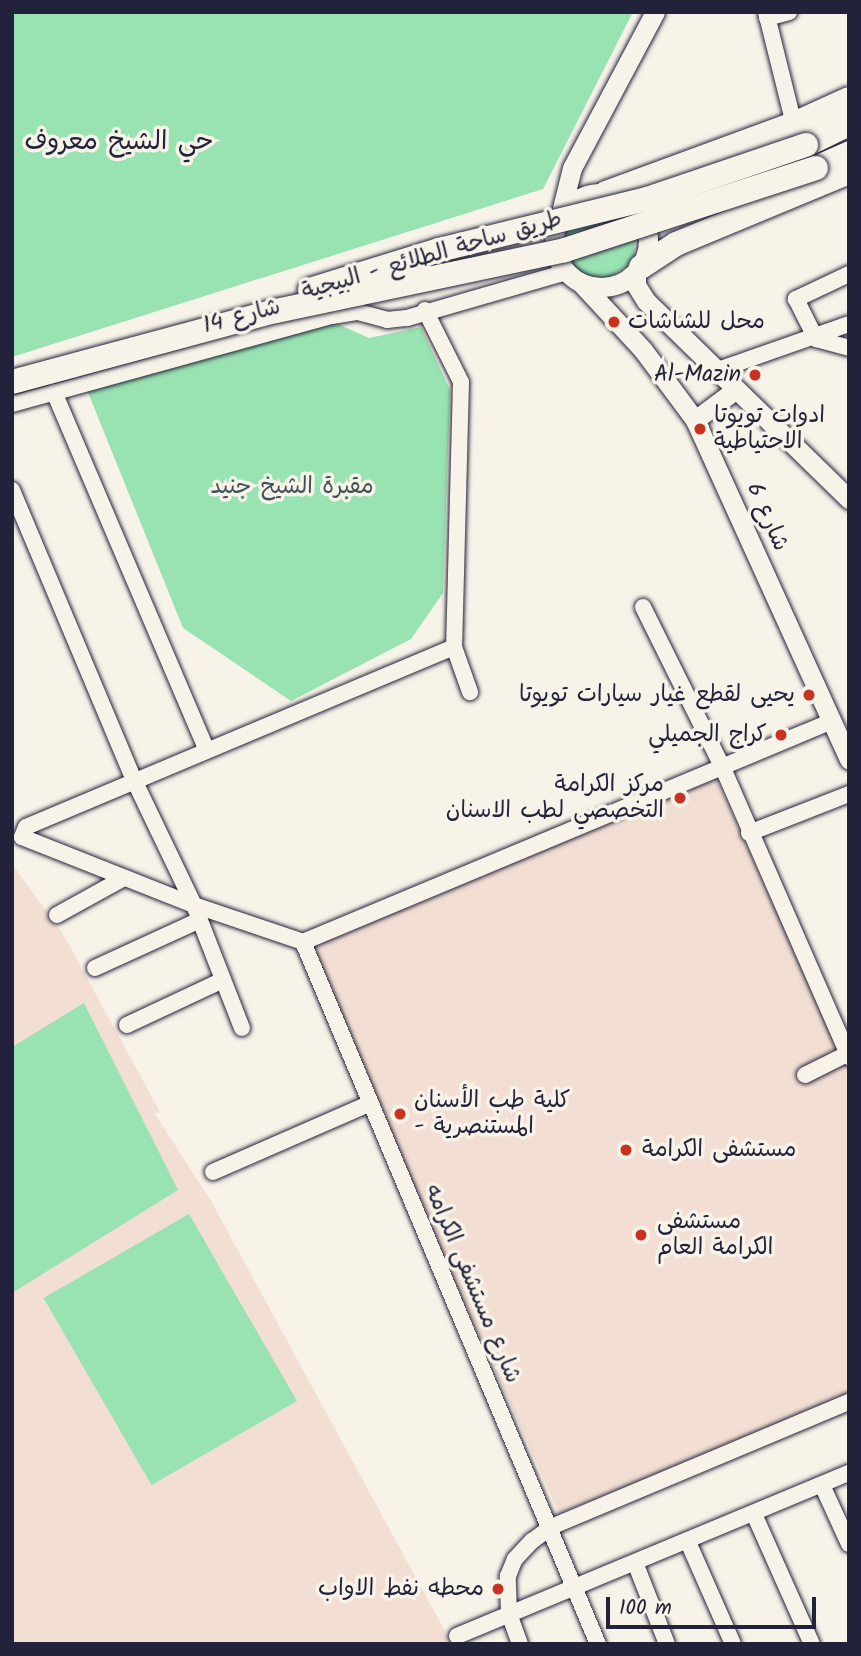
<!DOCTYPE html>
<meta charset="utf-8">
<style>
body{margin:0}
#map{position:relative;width:861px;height:1656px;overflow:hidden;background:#f7f3e8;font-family:Kalam,"Playpen Sans Arabic",sans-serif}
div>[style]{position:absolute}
.built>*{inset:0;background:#f2ded2}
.green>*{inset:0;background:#99e2b1;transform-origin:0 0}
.roads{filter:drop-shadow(0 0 2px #22223b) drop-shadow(0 0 2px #22223b)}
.minor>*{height:16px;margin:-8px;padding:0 8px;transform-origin:8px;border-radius:8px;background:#f7f3e8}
.tertiary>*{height:19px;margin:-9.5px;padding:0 9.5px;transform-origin:9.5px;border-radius:9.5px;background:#f7f3e8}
.tertiary>.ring{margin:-9.5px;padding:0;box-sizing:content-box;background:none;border:19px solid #f7f3e8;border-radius:50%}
.primary>*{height:24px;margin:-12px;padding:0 12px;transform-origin:12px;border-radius:12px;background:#f7f3e8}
.bridges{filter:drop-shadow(0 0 2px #22223b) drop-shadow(0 0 2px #22223b)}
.primary-bridge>*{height:24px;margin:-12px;padding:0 12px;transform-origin:12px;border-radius:12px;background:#f7f3e8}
.dots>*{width:19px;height:19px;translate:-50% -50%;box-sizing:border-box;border:4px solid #f7f3e8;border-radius:50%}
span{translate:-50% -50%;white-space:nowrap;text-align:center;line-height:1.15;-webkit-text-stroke:7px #f7f3e8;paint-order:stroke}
.street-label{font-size:23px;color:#22223b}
.poi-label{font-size:23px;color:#22223b}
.left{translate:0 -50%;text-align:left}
.right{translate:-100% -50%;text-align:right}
.park-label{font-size:23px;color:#405258}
.quarter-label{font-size:26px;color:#22223b}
.frame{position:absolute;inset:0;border:14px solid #22223b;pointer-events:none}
.scale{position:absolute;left:606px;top:1597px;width:210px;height:32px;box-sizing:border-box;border:4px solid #22223b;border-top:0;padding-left:9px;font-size:21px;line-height:24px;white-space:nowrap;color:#22223b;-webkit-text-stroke:5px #f7f3e8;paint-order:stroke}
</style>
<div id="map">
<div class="built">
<i style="clip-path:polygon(713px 772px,849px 1072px,849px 1398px,559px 1513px,303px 942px)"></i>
<i style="clip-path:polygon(12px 864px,63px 934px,160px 1112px,155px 1114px,211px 1201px,452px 1644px,12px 1644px)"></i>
</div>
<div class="green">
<i style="clip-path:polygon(12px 12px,633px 12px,543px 189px,12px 357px)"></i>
<i style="clip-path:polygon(623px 215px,635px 234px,634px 256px,627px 266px,608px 278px,586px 276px,575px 269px,564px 247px,569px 223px)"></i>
<i style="clip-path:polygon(320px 316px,369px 338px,421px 327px,450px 390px,443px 593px,411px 639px,291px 701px,183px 628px,85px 385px)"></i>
<i style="clip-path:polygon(84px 1003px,178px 1190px,12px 1293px,12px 1047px)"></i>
<i style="left:189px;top:1214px;width:216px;height:168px;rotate:60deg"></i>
</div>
<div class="roads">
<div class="minor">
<i style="left:766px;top:12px;width:115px;rotate:76deg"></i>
<i style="left:767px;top:18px;width:23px;rotate:-15deg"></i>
<i style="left:849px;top:274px;width:59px;rotate:154.7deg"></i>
<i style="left:796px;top:299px;width:45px;rotate:63.4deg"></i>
<i style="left:816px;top:339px;width:34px;rotate:15deg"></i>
<i style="left:425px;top:310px;width:80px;rotate:63.4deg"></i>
<i style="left:461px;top:382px;width:265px;rotate:91.5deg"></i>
<i style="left:454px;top:647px;width:48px;rotate:70.4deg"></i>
<i style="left:715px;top:371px;width:142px;rotate:-19.3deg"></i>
<i style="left:54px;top:392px;width:388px;rotate:66.9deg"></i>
<i style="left:12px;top:404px;width:332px;rotate:-15.4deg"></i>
<i style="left:332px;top:316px;width:26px;rotate:-9deg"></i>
<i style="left:358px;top:312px;width:30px;rotate:15deg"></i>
<i style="left:387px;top:320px;width:20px;rotate:-6deg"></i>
<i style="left:407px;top:318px;width:166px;rotate:-16.1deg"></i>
<i style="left:12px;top:490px;width:315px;rotate:67.2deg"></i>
<i style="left:134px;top:780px;width:139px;rotate:64.4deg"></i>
<i style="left:194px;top:905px;width:132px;rotate:68.7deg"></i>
<i style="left:643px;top:607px;width:178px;rotate:63.6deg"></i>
<i style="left:722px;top:766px;width:318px;rotate:66.4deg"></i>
<i style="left:454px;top:647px;width:464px;rotate:157.2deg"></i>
<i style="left:26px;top:827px;width:11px;rotate:112deg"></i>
<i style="left:22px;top:837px;width:185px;rotate:21.6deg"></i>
<i style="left:194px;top:905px;width:115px;rotate:18.7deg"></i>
<i style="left:303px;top:942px;width:573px;rotate:-22.67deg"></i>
<i style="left:749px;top:833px;width:107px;rotate:-21.3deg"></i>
<i style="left:57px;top:915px;width:77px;rotate:-28.9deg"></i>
<i style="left:303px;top:942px;width:761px;rotate:67.21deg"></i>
<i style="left:95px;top:968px;width:115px;rotate:-24.6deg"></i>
<i style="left:127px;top:1025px;width:106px;rotate:-25.1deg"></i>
<i style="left:805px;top:1075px;width:49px;rotate:-26.6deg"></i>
<i style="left:213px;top:1172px;width:172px;rotate:-23.6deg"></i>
<i style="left:822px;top:1485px;width:65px;rotate:65.4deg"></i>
<i style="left:754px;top:1514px;width:142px;rotate:66deg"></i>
<i style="left:688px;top:1542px;width:111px;rotate:66.2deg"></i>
<i style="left:636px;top:1565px;width:85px;rotate:68.6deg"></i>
<i style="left:457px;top:1636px;width:425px;rotate:-22.6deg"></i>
<i style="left:520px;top:1644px;width:32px;rotate:-110deg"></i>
<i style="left:509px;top:1614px;width:38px;rotate:-92deg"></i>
<i style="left:508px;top:1576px;width:18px;rotate:-68deg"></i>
<i style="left:515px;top:1559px;width:25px;rotate:-47deg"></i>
<i style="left:532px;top:1541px;width:24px;rotate:-36deg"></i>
<i style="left:551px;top:1527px;width:323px;rotate:-22.8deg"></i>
</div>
<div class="tertiary">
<i class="ring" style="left:554px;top:193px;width:75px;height:75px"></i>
<i style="left:560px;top:216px;width:49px;rotate:-76deg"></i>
<i style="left:572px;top:168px;width:177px;rotate:-62deg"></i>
<i style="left:636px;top:272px;width:13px;rotate:90deg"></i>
<i style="left:636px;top:285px;width:19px;rotate:58deg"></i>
<i style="left:646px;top:301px;width:284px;rotate:44.3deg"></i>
<i style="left:581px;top:283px;width:91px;rotate:47.2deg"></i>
<i style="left:643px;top:350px;width:87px;rotate:53.4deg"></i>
<i style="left:695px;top:420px;width:373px;rotate:65.6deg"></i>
<i style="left:695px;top:420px;width:50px;rotate:-36.9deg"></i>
</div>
<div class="primary">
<i style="left:806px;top:145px;width:48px;rotate:-26deg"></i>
<i style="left:816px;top:168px;width:36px;rotate:-24deg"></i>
<i style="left:606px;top:193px;width:200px;rotate:-20.2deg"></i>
<i style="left:794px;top:124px;width:60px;rotate:-24.4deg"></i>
<i style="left:641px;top:267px;width:42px;rotate:-33.3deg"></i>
<i style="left:676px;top:244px;width:187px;rotate:-22.6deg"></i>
</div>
</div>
<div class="bridges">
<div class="primary-bridge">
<i style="left:310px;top:290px;width:135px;rotate:-17.2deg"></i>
<i style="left:439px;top:250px;width:214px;rotate:-13.8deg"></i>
<i style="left:647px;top:199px;width:168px;rotate:-18.8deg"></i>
<i style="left:12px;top:382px;width:273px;rotate:-15.1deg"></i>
<i style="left:276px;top:311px;width:295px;rotate:-11.9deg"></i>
<i style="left:565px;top:250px;width:264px;rotate:-18.1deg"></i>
</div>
</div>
<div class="dots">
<i style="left:614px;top:322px;background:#c8321e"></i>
<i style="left:755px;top:375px;background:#c8321e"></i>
<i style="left:700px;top:429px;background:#c8321e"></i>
<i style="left:809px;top:695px;background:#c8321e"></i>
<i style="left:781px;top:735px;background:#c8321e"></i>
<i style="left:680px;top:798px;background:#c8321e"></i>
<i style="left:400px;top:1114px;background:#c8321e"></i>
<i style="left:626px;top:1150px;background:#c8321e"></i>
<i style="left:641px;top:1235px;background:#c8321e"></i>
<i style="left:498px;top:1589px;background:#c8321e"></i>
</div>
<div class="street-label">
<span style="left:432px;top:256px;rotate:-16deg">طريق ساحة الطلائع - البيجية</span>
<span style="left:242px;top:317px;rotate:-15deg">شارع 14</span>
<span style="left:767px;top:517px;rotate:66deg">شارع 6</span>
<span style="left:472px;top:1284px;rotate:67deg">شارع مستشفى الكرامه</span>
</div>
<div class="poi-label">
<span class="left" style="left:628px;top:322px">محل للشاشات</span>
<span class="right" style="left:741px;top:375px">Al-Mazin</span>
<span class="left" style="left:714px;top:429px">ادوات تويوتا<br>الاحتياطية</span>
<span class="right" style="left:795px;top:695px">يحيى لقطع غيار سيارات تويوتا</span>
<span class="right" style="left:767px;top:735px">كراج الجميلي</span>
<span class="right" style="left:664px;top:798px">مركز الكرامة<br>التخصصي لطب الاسنان</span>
<span class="left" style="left:414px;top:1114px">كلية طب الأسنان<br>- المستنصرية</span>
<span class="left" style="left:642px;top:1150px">مستشفى الكرامة</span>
<span class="left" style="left:657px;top:1235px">مستشفى<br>الكرامة العام</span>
<span class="right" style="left:484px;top:1589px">محطه نفط الاواب</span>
</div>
<div class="park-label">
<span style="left:292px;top:487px">مقبرة الشيخ جنيد</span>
</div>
<div class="quarter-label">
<span style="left:119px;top:143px">حي الشيخ معروف</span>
</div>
<div class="frame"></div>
<div class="scale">100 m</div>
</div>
